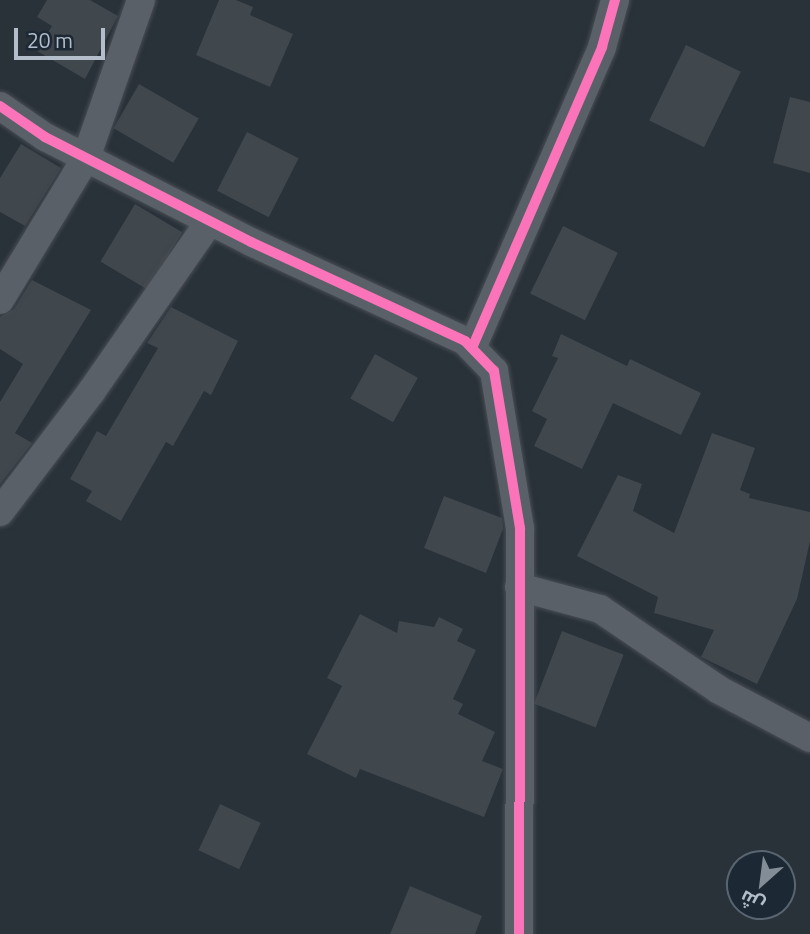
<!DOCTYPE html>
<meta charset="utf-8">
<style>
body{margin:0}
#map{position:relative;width:810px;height:934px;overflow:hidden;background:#293139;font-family:"Titillium Web",Cairo,sans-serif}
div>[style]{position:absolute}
.building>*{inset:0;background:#40474d;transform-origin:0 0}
.roads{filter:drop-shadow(0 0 2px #484d53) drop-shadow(0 0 2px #484d53)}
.street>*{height:28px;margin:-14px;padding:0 14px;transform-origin:14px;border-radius:14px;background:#5a6067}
.cycleway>*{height:10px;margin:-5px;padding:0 5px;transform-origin:5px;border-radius:5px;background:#fb73b8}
span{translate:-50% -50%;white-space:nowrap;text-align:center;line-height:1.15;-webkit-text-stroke:5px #1c2934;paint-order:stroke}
.north{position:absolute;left:726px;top:850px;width:70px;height:70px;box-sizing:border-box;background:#1c2934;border:2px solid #596570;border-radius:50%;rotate:208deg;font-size:19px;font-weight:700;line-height:28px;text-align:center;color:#b4beca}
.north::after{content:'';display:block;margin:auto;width:24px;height:32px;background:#838d97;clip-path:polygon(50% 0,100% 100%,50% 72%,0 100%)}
.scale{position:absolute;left:14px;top:28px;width:91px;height:32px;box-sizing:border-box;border:4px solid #b4beca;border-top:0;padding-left:9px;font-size:21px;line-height:24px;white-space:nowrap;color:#b4beca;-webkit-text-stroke:5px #1c2934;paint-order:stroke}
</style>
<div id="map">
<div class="building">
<i style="clip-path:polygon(47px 0,90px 0,118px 16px,85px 79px,37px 51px,52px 26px,37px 17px)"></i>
<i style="clip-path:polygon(219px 0,236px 0,253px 7px,250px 15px,293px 34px,270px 87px,196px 55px)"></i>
<i style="left:686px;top:45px;width:61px;height:84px;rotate:26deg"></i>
<i style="left:139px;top:84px;width:69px;height:51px;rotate:30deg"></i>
<i style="clip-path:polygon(790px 97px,810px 102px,810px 173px,773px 163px)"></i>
<i style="left:247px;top:132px;width:58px;height:66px;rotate:27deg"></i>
<i style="clip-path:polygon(21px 144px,61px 168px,25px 226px,0 212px,0 178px)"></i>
<i style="left:135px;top:204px;width:55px;height:67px;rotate:31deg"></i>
<i style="left:563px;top:226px;width:61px;height:75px;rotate:26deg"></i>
<i style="clip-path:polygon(32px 280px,91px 310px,15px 433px,32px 443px,0 484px,0 402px,23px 364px,0 349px,0 317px,14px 309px)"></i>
<i style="clip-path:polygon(171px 307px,238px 341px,211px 395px,204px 391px,173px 446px,166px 442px,121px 521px,86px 501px,92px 491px,70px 479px,97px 431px,106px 436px,158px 348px,147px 343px)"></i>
<i style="clip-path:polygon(561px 334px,627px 366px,630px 359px,701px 393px,681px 435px,613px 403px,582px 469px,534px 446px,547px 419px,532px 411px,558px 358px,552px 356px)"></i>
<i style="left:375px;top:354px;width:49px;height:51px;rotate:29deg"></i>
<i style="clip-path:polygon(712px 433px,755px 448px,740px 490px,750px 494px,749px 498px,810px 512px,810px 541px,797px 599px,757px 684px,701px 657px,714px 630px,654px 613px,658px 597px,577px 556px,618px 475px,642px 484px,633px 511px,674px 533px)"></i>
<i style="clip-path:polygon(444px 496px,502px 518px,503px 529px,486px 573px,424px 548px)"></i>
<i style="clip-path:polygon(360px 614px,397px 633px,399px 621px,434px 627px,439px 617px,463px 629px,457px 641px,476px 650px,453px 699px,463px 704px,458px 714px,495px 732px,482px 761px,503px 769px,484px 817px,360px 769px,356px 778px,307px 754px,342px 686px,327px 678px)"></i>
<i style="left:562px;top:631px;width:66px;height:78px;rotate:21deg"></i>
<i style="left:220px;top:804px;width:45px;height:51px;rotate:25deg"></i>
<i style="clip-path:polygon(410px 886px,482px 916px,475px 934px,390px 934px)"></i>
</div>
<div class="roads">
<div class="street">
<i style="left:0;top:106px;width:55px;rotate:34.6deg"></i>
<i style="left:45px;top:137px;width:231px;rotate:27deg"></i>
<i style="left:251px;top:242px;width:236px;rotate:24.8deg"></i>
<i style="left:465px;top:341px;width:42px;rotate:46deg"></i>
<i style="left:494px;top:371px;width:159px;rotate:80.6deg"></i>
<i style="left:520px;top:528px;width:406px;rotate:90.1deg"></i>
<i style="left:0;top:300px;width:166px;rotate:-58.8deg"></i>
<i style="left:86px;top:158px;width:167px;rotate:-70.8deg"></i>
<i style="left:472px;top:348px;width:328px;rotate:-66.6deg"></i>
<i style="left:602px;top:47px;width:49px;rotate:-74.5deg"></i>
<i style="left:0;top:512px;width:151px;rotate:-52.8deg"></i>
<i style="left:91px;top:392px;width:208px;rotate:-55.2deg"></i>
<i style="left:519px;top:587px;width:84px;rotate:15.2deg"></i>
<i style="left:600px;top:609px;width:144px;rotate:34.2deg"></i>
<i style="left:719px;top:690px;width:103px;rotate:27.8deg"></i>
</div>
</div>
<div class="cycleway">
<i style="left:0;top:106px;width:55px;rotate:34.6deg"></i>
<i style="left:45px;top:137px;width:231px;rotate:27deg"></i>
<i style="left:251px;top:242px;width:236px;rotate:24.8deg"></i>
<i style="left:465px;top:341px;width:42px;rotate:46deg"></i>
<i style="left:494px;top:371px;width:159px;rotate:80.6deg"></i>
<i style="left:520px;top:528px;width:406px;rotate:90.1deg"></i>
<i style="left:472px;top:348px;width:328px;rotate:-66.6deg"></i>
<i style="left:602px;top:47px;width:49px;rotate:-74.5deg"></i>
</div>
<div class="north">ش</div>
<div class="scale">20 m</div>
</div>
